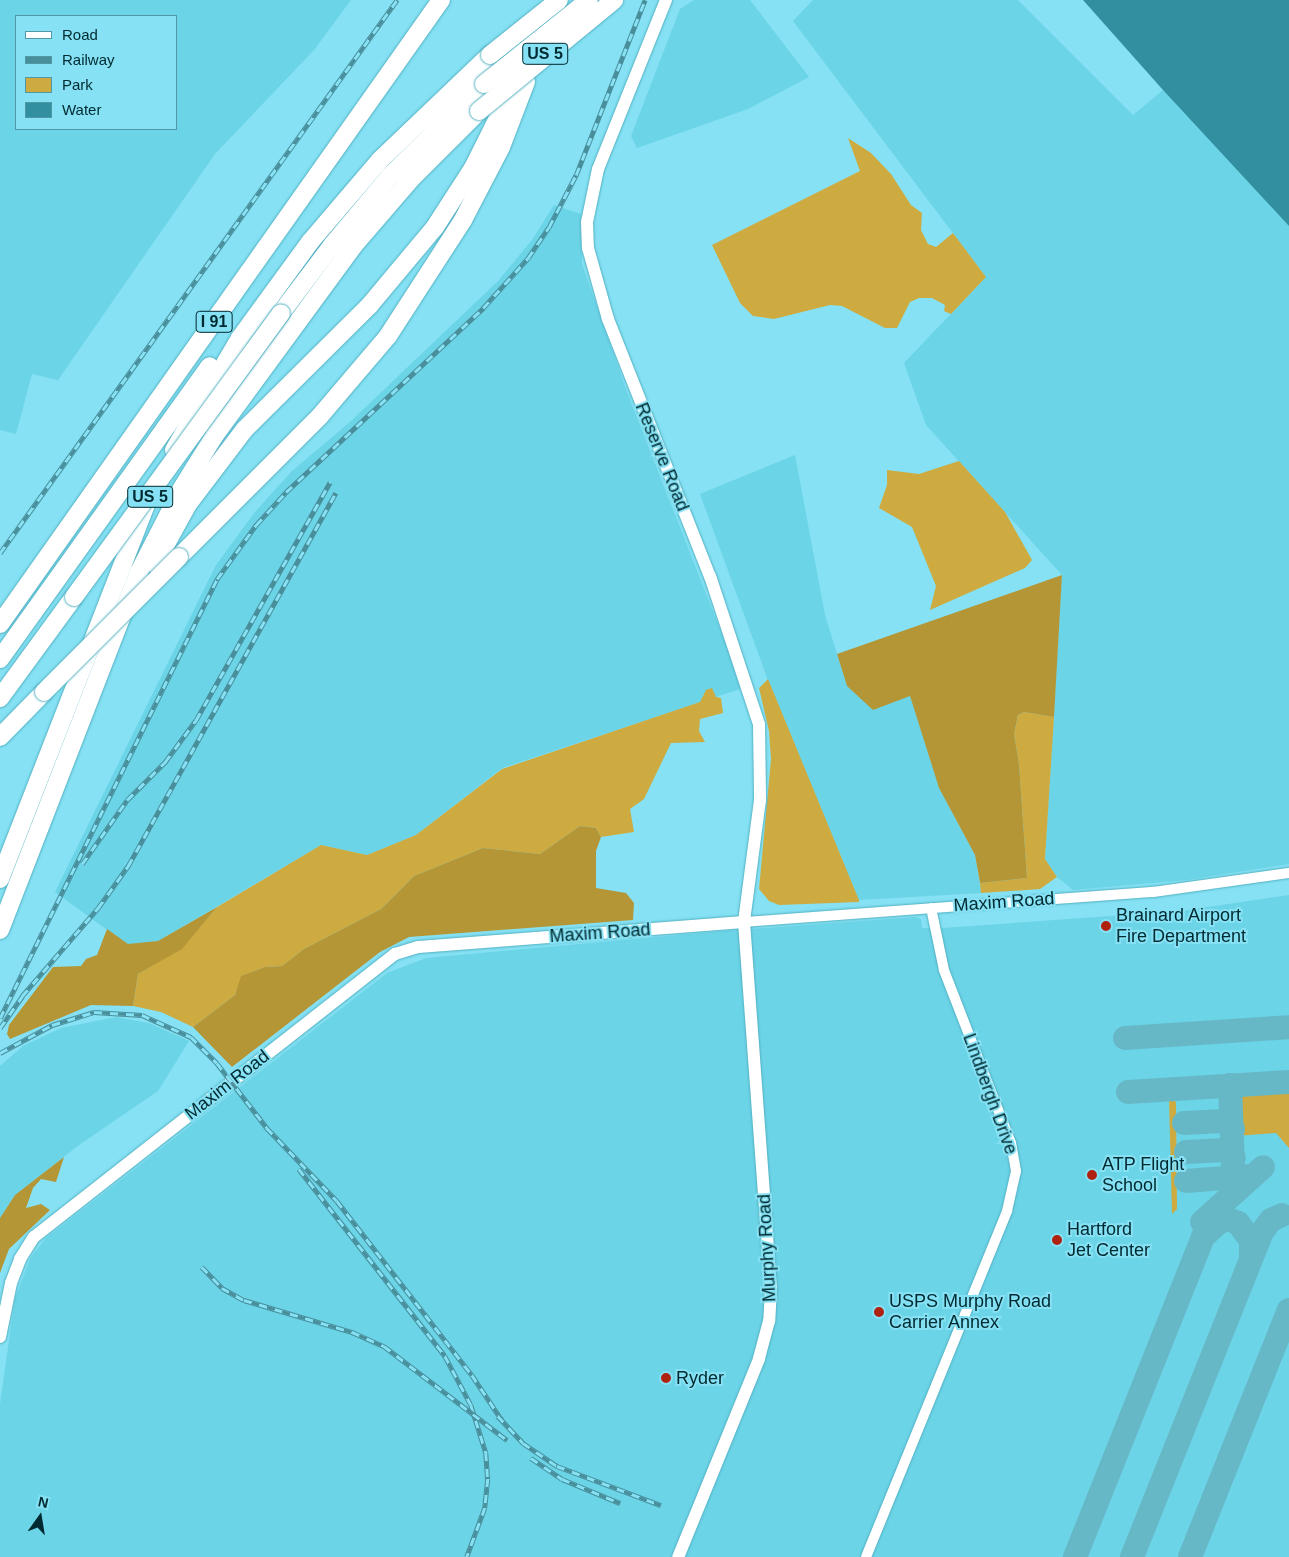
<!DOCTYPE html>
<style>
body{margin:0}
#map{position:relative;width:1289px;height:1557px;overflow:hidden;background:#85e1f3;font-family:Arial,sans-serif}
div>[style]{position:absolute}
.built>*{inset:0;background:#6cd4e7}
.green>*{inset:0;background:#ceab40}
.forest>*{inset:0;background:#b59636}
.water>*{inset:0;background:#318f9f}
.taxiway>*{height:24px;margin:-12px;padding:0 12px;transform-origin:12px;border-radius:12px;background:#67b8c7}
.roads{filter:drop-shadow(0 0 1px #52b0c1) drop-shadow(0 0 1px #52b0c1)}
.minor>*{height:10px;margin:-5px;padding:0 5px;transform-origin:5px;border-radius:5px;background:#fff}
.tertiary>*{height:12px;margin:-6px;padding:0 6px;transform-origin:6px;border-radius:6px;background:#fff}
.motorway>*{height:18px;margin:-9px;padding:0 9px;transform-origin:9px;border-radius:9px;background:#fff}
.rail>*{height:4.5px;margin-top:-2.25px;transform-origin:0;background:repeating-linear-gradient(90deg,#85e1f3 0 8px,#498e9b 0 16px);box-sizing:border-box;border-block:1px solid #498e9b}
.bridges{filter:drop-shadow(0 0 1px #52b0c1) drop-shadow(0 0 1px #52b0c1)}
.motorway-bridge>*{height:18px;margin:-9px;padding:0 9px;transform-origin:9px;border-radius:9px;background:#fff}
.dots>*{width:14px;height:14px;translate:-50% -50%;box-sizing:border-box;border:2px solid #85e1f3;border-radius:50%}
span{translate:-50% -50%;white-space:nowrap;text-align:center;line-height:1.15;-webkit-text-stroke:4px #85e1f3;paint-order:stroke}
.shield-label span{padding:1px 4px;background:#85e1f3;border:1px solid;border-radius:4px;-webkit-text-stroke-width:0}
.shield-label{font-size:16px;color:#002a31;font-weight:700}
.street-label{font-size:18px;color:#002a31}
.poi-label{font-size:18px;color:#002a31}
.left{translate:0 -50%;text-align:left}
.legend{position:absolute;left:15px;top:15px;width:162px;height:115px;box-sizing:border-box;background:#85e1f3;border:1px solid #5098a5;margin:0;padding:6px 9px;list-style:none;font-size:15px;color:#002a31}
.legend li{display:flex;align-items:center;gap:10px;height:25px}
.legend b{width:25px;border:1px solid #5098a5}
.north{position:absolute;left:15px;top:1492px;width:50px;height:50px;-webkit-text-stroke:4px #85e1f3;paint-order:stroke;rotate:13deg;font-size:14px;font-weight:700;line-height:20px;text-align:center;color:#002a31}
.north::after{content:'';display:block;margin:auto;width:18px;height:22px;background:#002a31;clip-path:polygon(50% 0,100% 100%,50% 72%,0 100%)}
</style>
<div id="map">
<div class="built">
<i style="clip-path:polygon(evenodd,0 0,351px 0,314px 50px,215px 154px,58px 380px,32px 374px,16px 434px,0 430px,0 0,16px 16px,176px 16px,176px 129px,16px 129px,16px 16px)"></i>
<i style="clip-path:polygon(694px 0,750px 0,809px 77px,748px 109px,637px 148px,631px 136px,680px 9px)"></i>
<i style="clip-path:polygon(813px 0,1018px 0,1133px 115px,1163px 90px,1289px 226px,1289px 864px,1186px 880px,1073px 890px,1057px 877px,1045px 860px,1062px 575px,926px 425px,904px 363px,986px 277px,793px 21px)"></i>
<i style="clip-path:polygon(554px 205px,581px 214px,582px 264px,627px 392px,743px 688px,502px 768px,416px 835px,367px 855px,321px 845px,158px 941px,128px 945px,55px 892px,216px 565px,255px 512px,292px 471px,351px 421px,498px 281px,532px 240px)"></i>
<i style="clip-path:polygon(795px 455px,825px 615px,847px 686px,910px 695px,939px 788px,975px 855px,981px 893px,859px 900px,773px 694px,700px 494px)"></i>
<i style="clip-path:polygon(1289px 895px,1289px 1557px,0 1557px,0 1404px,15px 1298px,31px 1257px,46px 1238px,387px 973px,426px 958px,723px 931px,916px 917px,921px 919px,922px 928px,943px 928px,1181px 911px)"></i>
<i style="clip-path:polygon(116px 1017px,149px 1023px,189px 1041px,158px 1091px,79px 1145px,15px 1195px,0 1218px,0 1066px,23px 1046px,61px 1028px)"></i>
</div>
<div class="green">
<i style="clip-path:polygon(848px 138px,871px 153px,891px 174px,911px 205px,922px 213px,921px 230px,928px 244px,936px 247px,953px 233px,986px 277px,951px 314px,944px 311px,945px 305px,932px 298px,919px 298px,910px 302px,897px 328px,885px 328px,842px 306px,830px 305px,774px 319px,753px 316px,740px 303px,712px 245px,860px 171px)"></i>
<i style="clip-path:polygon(959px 461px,1005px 512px,1032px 560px,1025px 568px,930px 610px,936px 586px,912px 527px,879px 508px,887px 485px,887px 470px,919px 474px)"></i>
<i style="clip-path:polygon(768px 679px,859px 900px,859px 902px,779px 905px,769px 901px,759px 889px,771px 759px,769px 731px,759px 688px)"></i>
<i style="clip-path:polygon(712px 688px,716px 697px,721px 698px,723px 713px,700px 719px,699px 731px,705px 742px,671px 743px,644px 799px,630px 809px,634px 832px,601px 837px,596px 828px,580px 826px,540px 854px,483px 848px,414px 876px,381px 909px,304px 949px,282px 966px,265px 967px,242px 976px,235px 995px,193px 1027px,161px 1012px,133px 1006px,138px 974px,182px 948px,217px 907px,321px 845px,367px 855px,416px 835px,502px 769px,700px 702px,706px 690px)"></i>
<i style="clip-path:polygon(1024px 712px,1054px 717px,1045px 859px,1057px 877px,1040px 889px,981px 893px,980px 883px,1027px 878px,1019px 764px,1014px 734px,1018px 715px)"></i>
<i style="clip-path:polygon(1289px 1089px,1289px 1148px,1276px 1133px,1236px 1136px,1235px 1095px)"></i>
<i style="clip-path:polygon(1169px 1099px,1174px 1099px,1176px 1103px,1177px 1209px,1172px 1214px)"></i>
</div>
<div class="forest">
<i style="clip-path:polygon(1062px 575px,1054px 717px,1024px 712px,1018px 715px,1014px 734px,1019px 764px,1027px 878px,980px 883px,975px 855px,939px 788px,910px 696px,873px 710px,847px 686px,837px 654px)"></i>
<i style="clip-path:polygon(580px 826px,596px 828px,601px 837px,596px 851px,596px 888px,626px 893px,634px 903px,633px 920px,409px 937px,380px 952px,232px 1067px,193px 1027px,235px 995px,241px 976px,265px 967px,282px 966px,304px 949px,381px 909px,414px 876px,483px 848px,540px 854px)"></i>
<i style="clip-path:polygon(217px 907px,182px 949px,138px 974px,133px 1006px,91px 1005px,10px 1039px,7px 1034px,9px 1025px,53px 967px,81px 966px,86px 959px,97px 955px,107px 929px,128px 944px,158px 941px)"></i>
<i style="clip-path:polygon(64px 1157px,56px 1182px,41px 1179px,33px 1188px,26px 1208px,41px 1204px,50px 1210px,9px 1249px,0 1273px,0 1218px,15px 1195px)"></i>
</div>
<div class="water">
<i style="clip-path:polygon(1083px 0,1289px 0,1289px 226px,1163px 90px)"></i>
</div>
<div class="taxiway">
<i style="left:1125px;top:1038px;width:164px;rotate:-3.8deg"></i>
<i style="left:1230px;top:1085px;width:107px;rotate:87.9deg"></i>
<i style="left:1128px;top:1092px;width:161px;rotate:-3.6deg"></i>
<i style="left:1184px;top:1123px;width:40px;rotate:-2.9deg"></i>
<i style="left:1224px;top:1121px;width:12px;rotate:42deg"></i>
<i style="left:1186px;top:1152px;width:40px;rotate:-2.9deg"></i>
<i style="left:1226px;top:1150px;width:11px;rotate:45deg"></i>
<i style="left:1186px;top:1181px;width:65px;rotate:-4.4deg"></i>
<i style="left:1202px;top:1222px;width:82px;rotate:-42deg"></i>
<i style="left:1075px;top:1557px;width:345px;rotate:-68.2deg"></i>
<i style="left:1203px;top:1237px;width:22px;rotate:-43deg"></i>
<i style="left:1219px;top:1222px;width:9px;rotate:-18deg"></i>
<i style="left:1228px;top:1219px;width:11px;rotate:22deg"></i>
<i style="left:1238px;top:1223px;width:21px;rotate:53deg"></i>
<i style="left:1251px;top:1240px;width:18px;rotate:90deg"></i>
<i style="left:1132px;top:1557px;width:350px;rotate:-68.2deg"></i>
<i style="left:1262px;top:1232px;width:15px;rotate:-53deg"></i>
<i style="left:1271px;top:1220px;width:12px;rotate:-24deg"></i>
<i style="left:1190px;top:1557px;width:266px;rotate:-68.2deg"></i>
</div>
<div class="roads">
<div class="minor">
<i style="left:744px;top:922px;width:410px;rotate:-4.2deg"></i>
<i style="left:1153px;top:892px;width:137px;rotate:-8deg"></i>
<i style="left:866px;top:1557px;width:374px;rotate:-67.8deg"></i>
<i style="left:1007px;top:1211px;width:41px;rotate:-77.3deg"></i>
<i style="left:1016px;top:1171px;width:28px;rotate:-100deg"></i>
<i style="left:1011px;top:1143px;width:186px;rotate:-111.2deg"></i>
<i style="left:944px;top:970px;width:63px;rotate:-101.8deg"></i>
</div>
<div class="tertiary">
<i style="left:666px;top:0;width:182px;rotate:111.9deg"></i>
<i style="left:598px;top:169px;width:54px;rotate:101.7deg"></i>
<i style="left:587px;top:222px;width:26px;rotate:88deg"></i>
<i style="left:588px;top:248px;width:74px;rotate:74.3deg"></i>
<i style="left:608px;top:319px;width:277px;rotate:68.4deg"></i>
<i style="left:710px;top:576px;width:156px;rotate:71.7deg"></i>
<i style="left:759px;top:724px;width:76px;rotate:89.2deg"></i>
<i style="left:760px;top:800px;width:123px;rotate:97.5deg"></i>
<i style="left:744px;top:922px;width:367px;rotate:85.8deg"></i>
<i style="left:771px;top:1288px;width:33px;rotate:93deg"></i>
<i style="left:769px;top:1321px;width:39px;rotate:105deg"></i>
<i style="left:759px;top:1359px;width:214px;rotate:112.2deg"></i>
<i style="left:0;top:1337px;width:55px;rotate:-78.5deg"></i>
<i style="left:11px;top:1283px;width:26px;rotate:-69deg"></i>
<i style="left:20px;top:1259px;width:26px;rotate:-58deg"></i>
<i style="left:34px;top:1237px;width:459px;rotate:-38.1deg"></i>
<i style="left:395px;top:954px;width:24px;rotate:-17deg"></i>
<i style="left:418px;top:947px;width:327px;rotate:-4.4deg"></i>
</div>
<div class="motorway">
<i style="left:281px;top:313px;width:86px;rotate:-53deg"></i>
<i style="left:333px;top:244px;width:89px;rotate:-50deg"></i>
<i style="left:390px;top:176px;width:132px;rotate:-44.4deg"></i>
<i style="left:174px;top:450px;width:130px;rotate:-59.5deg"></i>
<i style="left:240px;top:338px;width:119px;rotate:-53.9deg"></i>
<i style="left:310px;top:242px;width:108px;rotate:-49.5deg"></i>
<i style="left:380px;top:160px;width:152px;rotate:-43.7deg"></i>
<i style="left:179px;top:557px;width:199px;rotate:-45deg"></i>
<i style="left:320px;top:416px;width:105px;rotate:-49.6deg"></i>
<i style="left:388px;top:336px;width:138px;rotate:-57.1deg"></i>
<i style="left:463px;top:220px;width:82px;rotate:-62.5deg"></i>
<i style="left:501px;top:147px;width:70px;rotate:-69deg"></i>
<i style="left:155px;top:564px;width:68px;rotate:-61.2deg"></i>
<i style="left:188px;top:504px;width:94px;rotate:-52.8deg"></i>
<i style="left:245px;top:429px;width:175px;rotate:-44.8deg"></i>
<i style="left:369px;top:306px;width:103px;rotate:-50.1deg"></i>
<i style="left:435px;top:227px;width:70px;rotate:-57.2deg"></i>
<i style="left:473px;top:168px;width:101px;rotate:-63.4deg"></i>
<i style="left:0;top:624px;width:764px;rotate:-54.75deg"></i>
<i style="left:0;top:659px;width:360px;rotate:-54.4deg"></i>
<i style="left:0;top:698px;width:125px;rotate:-53.8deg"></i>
<i style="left:0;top:737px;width:63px;rotate:-45.6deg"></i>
<i style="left:0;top:879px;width:401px;rotate:-68.7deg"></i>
<i style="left:0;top:930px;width:384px;rotate:-68.8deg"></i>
<i style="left:139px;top:572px;width:94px;rotate:-62.9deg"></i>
<i style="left:182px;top:488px;width:62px;rotate:-58.1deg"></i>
<i style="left:215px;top:435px;width:235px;rotate:-53.8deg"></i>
<i style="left:354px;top:245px;width:87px;rotate:-49.2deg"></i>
<i style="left:411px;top:179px;width:96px;rotate:-45deg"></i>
</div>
</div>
<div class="rail">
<i style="left:0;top:553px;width:681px;rotate:-54.33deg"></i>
<i style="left:82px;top:864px;width:78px;rotate:-54.9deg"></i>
<i style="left:127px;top:800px;width:54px;rotate:-45deg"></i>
<i style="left:165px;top:762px;width:52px;rotate:-53.6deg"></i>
<i style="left:196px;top:720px;width:273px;rotate:-60.6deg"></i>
<i style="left:0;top:1018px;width:490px;rotate:-63.7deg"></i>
<i style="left:217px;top:579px;width:67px;rotate:-54.2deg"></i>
<i style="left:256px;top:525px;width:45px;rotate:-47.7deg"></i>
<i style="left:286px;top:492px;width:270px;rotate:-43deg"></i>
<i style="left:483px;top:308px;width:67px;rotate:-48deg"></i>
<i style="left:528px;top:258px;width:37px;rotate:-56deg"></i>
<i style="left:549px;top:227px;width:59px;rotate:-62.6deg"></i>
<i style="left:576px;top:175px;width:188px;rotate:-68.5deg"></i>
<i style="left:0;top:1028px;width:39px;rotate:-55deg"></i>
<i style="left:22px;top:996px;width:116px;rotate:-49.2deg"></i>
<i style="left:98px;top:908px;width:52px;rotate:-54.5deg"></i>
<i style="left:128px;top:866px;width:427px;rotate:-60.9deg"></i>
<i style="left:0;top:1053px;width:59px;rotate:-28.3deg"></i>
<i style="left:52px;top:1025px;width:44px;rotate:-17.2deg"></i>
<i style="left:94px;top:1012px;width:48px;rotate:3.6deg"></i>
<i style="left:142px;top:1015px;width:54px;rotate:24.2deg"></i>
<i style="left:191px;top:1037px;width:37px;rotate:45deg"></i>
<i style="left:217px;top:1063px;width:82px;rotate:52.4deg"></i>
<i style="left:267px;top:1128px;width:101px;rotate:46.2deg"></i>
<i style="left:337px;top:1201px;width:220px;rotate:52.2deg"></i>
<i style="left:472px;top:1375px;width:54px;rotate:56.3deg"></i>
<i style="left:299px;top:1169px;width:237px;rotate:52deg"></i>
<i style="left:445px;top:1356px;width:55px;rotate:62deg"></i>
<i style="left:471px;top:1405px;width:50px;rotate:72.6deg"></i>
<i style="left:486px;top:1453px;width:26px;rotate:86deg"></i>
<i style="left:488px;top:1479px;width:29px;rotate:96deg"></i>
<i style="left:485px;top:1508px;width:52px;rotate:110.2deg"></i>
<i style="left:202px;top:1267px;width:29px;rotate:46deg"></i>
<i style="left:222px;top:1288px;width:25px;rotate:29deg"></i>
<i style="left:244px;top:1300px;width:113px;rotate:16.5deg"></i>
<i style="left:352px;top:1332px;width:35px;rotate:24deg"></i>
<i style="left:384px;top:1346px;width:155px;rotate:37.4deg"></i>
<i style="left:498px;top:1416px;width:37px;rotate:47deg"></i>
<i style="left:523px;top:1443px;width:41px;rotate:34.1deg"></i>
<i style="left:557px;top:1466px;width:111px;rotate:20.6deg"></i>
<i style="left:531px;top:1458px;width:37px;rotate:34deg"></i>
<i style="left:562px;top:1479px;width:63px;rotate:22.5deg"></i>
</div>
<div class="bridges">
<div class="motorway-bridge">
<i style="left:490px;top:55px;width:88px;rotate:-38.6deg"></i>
<i style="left:484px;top:84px;width:134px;rotate:-38.7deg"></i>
<i style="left:479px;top:111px;width:175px;rotate:-39.4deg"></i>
<i style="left:74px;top:597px;width:351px;rotate:-53.9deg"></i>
<i style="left:44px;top:692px;width:191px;rotate:-45deg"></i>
</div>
</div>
<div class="dots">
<i style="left:1106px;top:926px;background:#b02210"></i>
<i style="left:1092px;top:1175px;background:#b02210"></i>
<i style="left:1057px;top:1240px;background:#b02210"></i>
<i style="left:879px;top:1312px;background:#b02210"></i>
<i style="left:666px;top:1378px;background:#b02210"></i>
</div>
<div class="shield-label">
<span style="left:545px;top:54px">US 5</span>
<span style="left:214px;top:322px">I 91</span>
<span style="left:150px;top:497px">US 5</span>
</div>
<div class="street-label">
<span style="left:662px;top:457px;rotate:68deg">Reserve Road</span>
<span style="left:1004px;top:902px;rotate:-4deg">Maxim Road</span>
<span style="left:600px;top:933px;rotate:-4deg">Maxim Road</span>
<span style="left:227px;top:1085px;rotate:-38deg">Maxim Road</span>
<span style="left:990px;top:1094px;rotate:70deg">Lindbergh Drive</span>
<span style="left:767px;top:1248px;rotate:-93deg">Murphy Road</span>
</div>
<div class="poi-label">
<span class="left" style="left:1116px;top:926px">Brainard Airport<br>Fire Department</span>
<span class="left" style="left:1102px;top:1175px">ATP Flight<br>School</span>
<span class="left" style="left:1067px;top:1240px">Hartford<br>Jet Center</span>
<span class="left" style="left:889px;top:1312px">USPS Murphy Road<br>Carrier Annex</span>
<span class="left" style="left:676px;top:1378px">Ryder</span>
</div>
<ul class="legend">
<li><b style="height:6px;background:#fff"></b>Road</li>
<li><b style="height:6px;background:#498e9b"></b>Railway</li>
<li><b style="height:14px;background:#ceab40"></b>Park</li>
<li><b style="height:14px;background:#318f9f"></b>Water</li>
</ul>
<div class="north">N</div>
</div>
